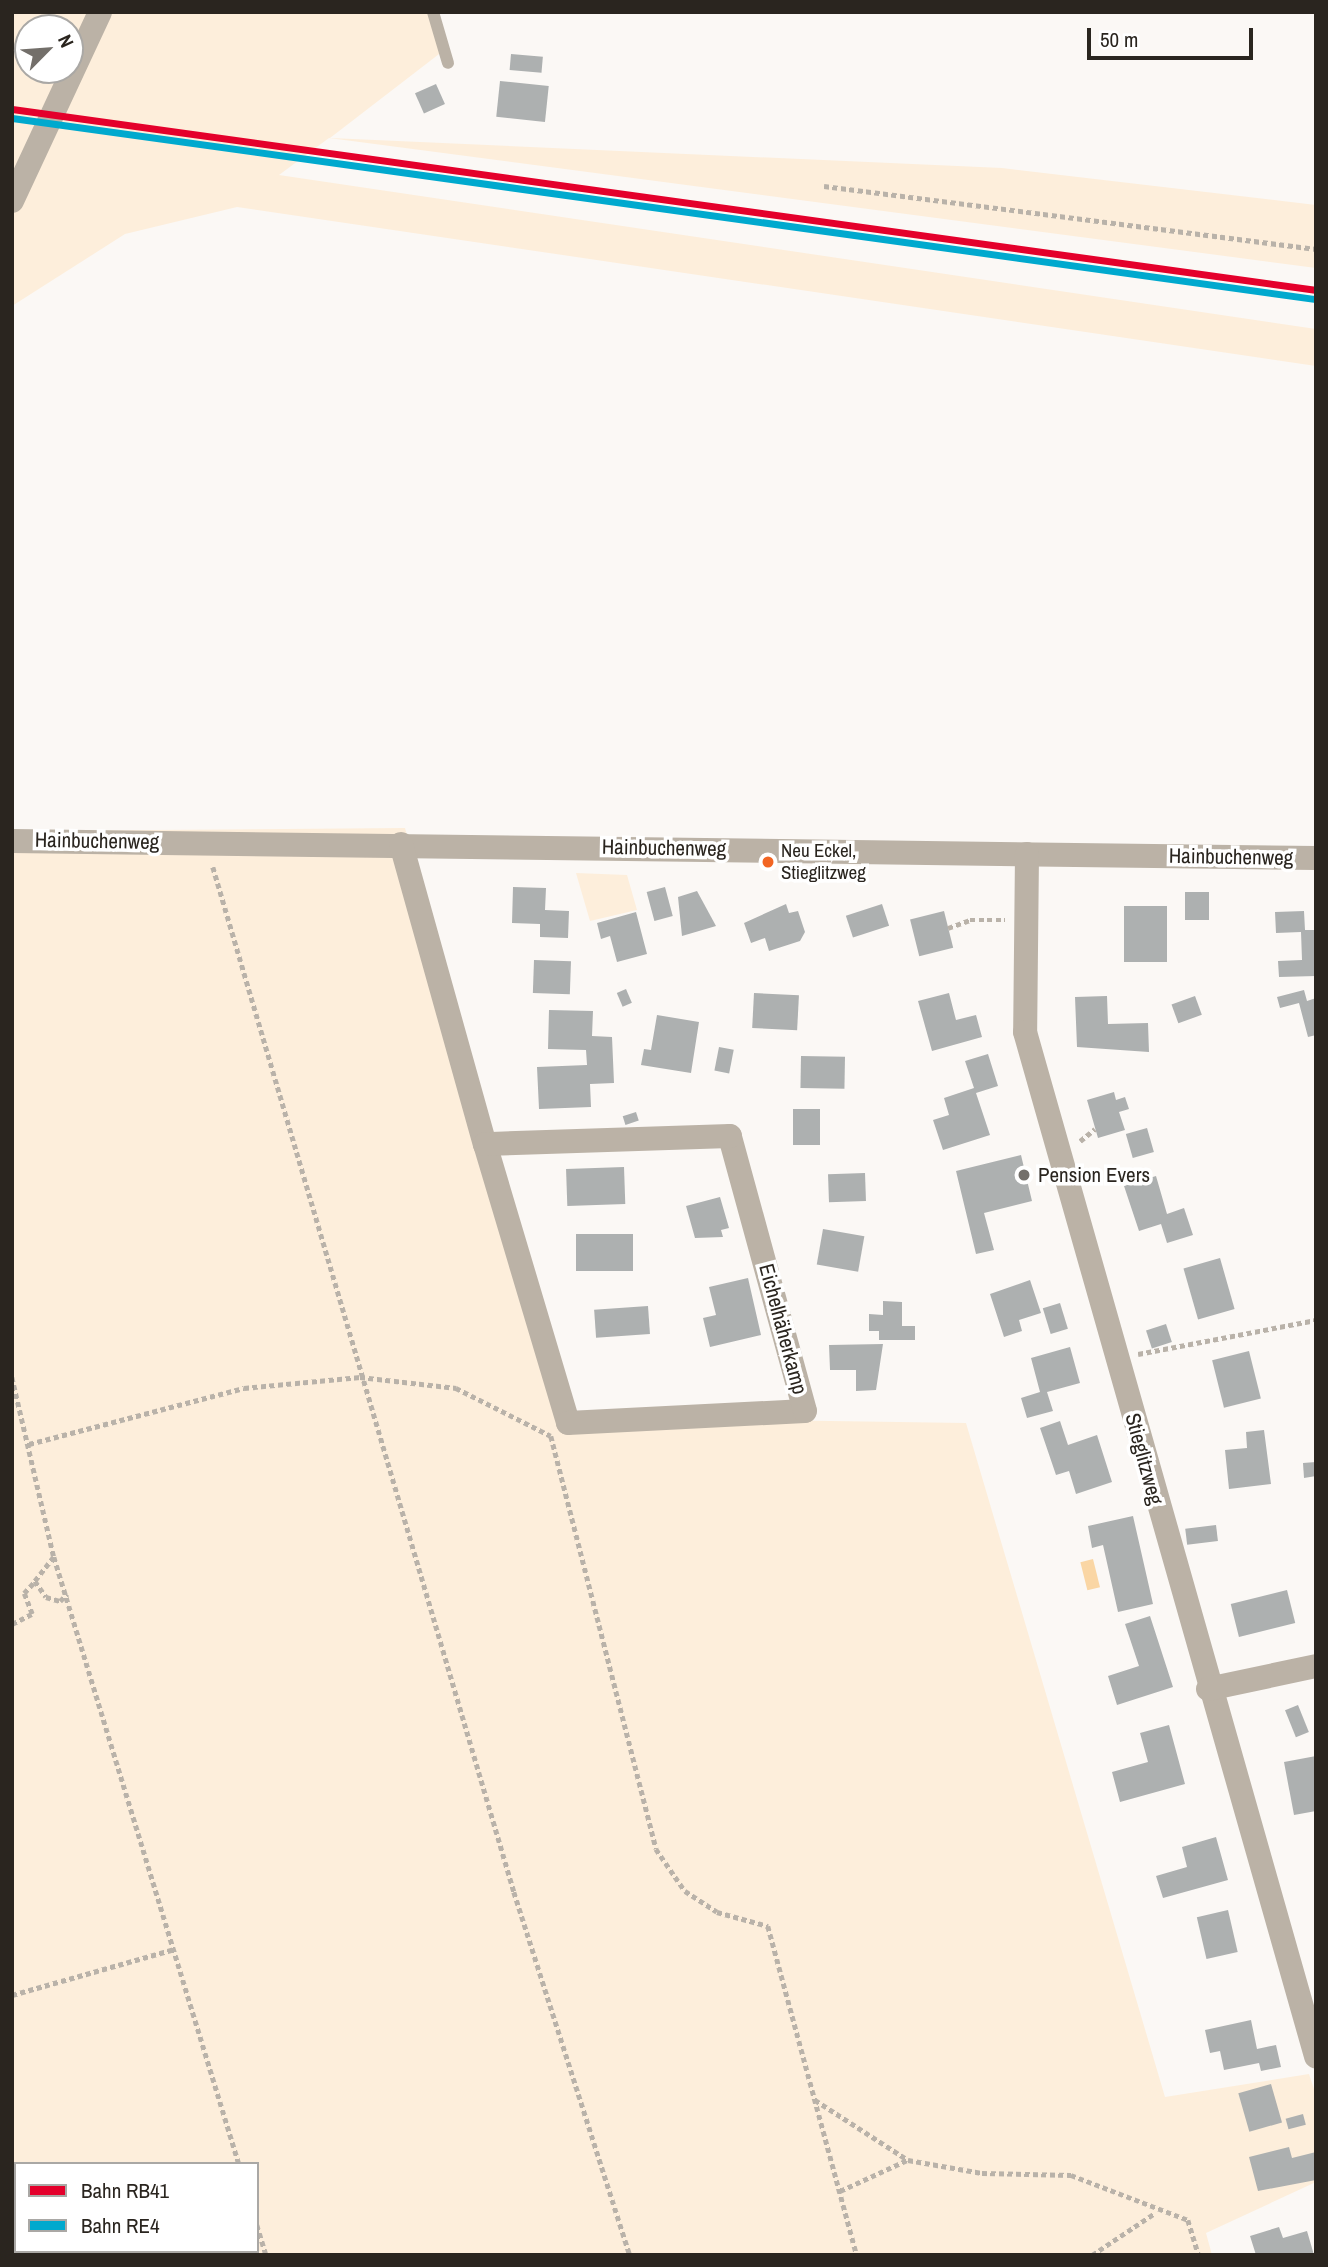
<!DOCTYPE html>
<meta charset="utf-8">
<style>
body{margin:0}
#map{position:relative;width:1328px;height:2267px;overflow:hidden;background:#fbf8f5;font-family:"Archivo Narrow",sans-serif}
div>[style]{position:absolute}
.green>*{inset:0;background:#fdeedb}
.water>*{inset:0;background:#fad6a4;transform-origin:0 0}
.building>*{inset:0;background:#adb0b0;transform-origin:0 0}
.path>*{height:4.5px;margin-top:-2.25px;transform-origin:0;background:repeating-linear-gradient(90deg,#b9b2a9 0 5px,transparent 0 8.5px)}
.lane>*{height:12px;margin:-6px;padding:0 6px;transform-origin:6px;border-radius:6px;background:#bbb2a6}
.street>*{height:24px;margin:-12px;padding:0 12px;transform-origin:12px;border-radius:12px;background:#bbb2a6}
.rail-1>*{height:7px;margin:-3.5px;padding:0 3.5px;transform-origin:3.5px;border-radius:3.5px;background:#e4002b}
.rail-2>*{height:7px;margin:-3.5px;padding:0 3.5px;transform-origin:3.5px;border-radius:3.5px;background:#00a9ce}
.dots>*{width:19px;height:19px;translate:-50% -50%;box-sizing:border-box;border:4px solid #fff;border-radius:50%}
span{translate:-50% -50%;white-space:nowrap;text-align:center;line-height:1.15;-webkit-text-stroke:7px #fff;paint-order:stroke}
.bus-label{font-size:19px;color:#2a251f}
.left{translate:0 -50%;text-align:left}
.street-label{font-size:21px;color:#2a251f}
.poi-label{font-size:21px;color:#2a251f}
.frame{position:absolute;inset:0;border:14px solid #2a251f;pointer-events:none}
.legend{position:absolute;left:14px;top:2162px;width:245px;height:91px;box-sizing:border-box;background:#fff;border:2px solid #aaa8a5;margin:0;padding:9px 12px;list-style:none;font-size:21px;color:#2a251f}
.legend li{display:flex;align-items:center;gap:14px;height:35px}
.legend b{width:35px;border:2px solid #aaa8a5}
.north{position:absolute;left:14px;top:14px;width:70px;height:70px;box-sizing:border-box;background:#fff;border:2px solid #aaa8a5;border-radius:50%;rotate:65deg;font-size:19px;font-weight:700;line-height:28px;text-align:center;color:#2a251f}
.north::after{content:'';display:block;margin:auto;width:24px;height:32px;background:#736f6a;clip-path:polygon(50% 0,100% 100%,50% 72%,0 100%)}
.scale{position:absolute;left:1087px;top:28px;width:166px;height:32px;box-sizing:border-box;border:4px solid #2a251f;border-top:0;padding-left:9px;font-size:21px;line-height:24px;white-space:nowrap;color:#2a251f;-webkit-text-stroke:5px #fff;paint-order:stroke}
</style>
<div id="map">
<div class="green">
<i style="clip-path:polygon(evenodd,12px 12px,431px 12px,443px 51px,330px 138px,1002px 168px,1316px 205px,1316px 268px,329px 138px,279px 175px,1316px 329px,1316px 366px,237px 207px,125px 234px,12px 306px,12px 12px,28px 28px,70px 28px,70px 70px,28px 70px,28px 28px)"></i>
<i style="clip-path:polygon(evenodd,405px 828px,570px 1417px,966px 1423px,1165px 2097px,1309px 2074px,1316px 2095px,1316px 2182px,1206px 2233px,1212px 2255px,12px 2255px,12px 831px,405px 828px,16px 2164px,257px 2164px,257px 2251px,16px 2251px,16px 2164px)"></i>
<i style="clip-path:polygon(576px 873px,627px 875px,637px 910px,590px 921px)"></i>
</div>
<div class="water">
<i style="left:1093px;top:1559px;width:29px;height:13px;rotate:76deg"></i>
</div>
<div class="building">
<i style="left:511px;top:54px;width:32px;height:16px;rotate:5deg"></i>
<i style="left:500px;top:81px;width:49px;height:36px;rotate:6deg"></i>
<i style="left:436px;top:84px;width:22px;height:23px;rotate:66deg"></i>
<i style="clip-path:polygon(513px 887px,546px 888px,545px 910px,569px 911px,568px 938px,540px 937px,540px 924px,512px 923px)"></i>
<i style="left:665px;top:887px;width:30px;height:19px;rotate:75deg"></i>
<i style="clip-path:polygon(697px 891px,716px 926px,682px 936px,678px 897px)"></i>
<i style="left:1209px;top:892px;width:28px;height:24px;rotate:90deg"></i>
<i style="clip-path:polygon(786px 904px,789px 913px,798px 911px,805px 932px,800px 941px,769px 951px,765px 938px,751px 943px,744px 923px)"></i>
<i style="left:882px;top:904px;width:23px;height:38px;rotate:72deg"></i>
<i style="left:1124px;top:906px;width:43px;height:56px"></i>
<i style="left:944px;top:911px;width:38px;height:35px;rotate:76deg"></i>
<i style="clip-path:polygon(1304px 911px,1305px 930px,1316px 930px,1316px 976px,1279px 977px,1278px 961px,1302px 960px,1301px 932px,1276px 933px,1275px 912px)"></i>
<i style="clip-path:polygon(636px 912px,647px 954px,617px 962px,610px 936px,601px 939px,597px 923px)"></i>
<i style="left:534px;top:960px;width:37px;height:33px;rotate:2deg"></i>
<i style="left:626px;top:989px;width:15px;height:10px;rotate:67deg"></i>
<i style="clip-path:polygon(1304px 990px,1307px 1001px,1316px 998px,1316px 1035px,1308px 1037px,1299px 1003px,1280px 1008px,1277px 997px)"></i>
<i style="left:754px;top:993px;width:45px;height:35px;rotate:3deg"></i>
<i style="clip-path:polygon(949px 993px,956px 1020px,976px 1015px,982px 1037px,932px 1051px,918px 1001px)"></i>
<i style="clip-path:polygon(1107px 996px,1108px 1024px,1148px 1023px,1149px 1052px,1077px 1047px,1075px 997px)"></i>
<i style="left:1195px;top:996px;width:20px;height:25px;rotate:70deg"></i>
<i style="clip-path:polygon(549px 1010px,593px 1011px,592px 1036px,612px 1037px,614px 1083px,590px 1084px,591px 1107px,539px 1109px,537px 1067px,587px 1065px,586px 1050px,548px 1049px)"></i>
<i style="clip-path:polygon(657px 1015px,699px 1022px,691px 1073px,641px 1065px,644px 1049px,651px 1050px)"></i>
<i style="left:719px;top:1047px;width:15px;height:24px;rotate:11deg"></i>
<i style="clip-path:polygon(988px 1054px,998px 1086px,976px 1093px,990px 1135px,943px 1150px,933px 1120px,949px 1115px,944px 1098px,974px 1088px,965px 1061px)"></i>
<i style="left:801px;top:1056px;width:44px;height:32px;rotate:1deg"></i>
<i style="clip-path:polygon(1114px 1092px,1116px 1100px,1125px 1097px,1129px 1109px,1119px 1112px,1125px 1130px,1098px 1138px,1087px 1100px)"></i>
<i style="left:793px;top:1109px;width:27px;height:36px"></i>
<i style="left:636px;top:1112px;width:9px;height:14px;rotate:72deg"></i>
<i style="left:1147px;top:1128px;width:25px;height:22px;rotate:74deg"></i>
<i style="clip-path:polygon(1021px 1155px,1032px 1201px,984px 1213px,994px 1250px,976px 1254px,956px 1171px)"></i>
<i style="left:624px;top:1167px;width:37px;height:58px;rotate:88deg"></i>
<i style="left:865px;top:1173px;width:28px;height:37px;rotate:88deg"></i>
<i style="clip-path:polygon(1156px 1176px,1167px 1214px,1184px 1208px,1193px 1235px,1167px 1243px,1161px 1224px,1139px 1231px,1124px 1186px)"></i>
<i style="clip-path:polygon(720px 1197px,729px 1228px,721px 1230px,723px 1237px,695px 1238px,686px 1206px)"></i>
<i style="left:823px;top:1229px;width:42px;height:36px;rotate:10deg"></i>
<i style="left:576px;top:1234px;width:57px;height:37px"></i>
<i style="left:1220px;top:1258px;width:53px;height:38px;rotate:74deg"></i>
<i style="clip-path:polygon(748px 1278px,761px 1335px,710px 1347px,703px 1318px,716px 1315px,709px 1287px)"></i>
<i style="clip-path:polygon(1030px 1280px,1041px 1313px,1019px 1320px,1022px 1331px,1004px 1337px,990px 1294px)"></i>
<i style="clip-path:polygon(883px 1301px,902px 1302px,902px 1326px,915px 1326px,915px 1340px,879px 1340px,879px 1331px,869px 1331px,869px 1314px,883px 1315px)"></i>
<i style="left:1060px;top:1303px;width:27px;height:18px;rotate:73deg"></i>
<i style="left:648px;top:1306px;width:28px;height:54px;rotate:86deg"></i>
<i style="left:1166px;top:1324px;width:19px;height:21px;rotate:72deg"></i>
<i style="clip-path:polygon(883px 1344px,876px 1390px,856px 1391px,856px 1370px,830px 1370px,829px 1345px)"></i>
<i style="clip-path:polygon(1070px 1347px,1080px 1383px,1047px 1392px,1053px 1411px,1027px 1418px,1021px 1398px,1040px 1392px,1031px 1358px)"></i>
<i style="left:1249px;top:1351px;width:49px;height:38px;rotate:76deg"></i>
<i style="clip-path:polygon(1060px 1421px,1068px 1445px,1097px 1435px,1112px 1482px,1076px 1494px,1069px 1471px,1056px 1475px,1040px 1428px)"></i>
<i style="clip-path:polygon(1264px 1430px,1271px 1484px,1229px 1489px,1225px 1450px,1247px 1448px,1246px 1432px)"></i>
<i style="clip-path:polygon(1316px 1462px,1316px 1476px,1304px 1478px,1303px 1463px)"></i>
<i style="clip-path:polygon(1133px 1516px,1153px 1604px,1118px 1612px,1103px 1545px,1092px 1548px,1088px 1526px)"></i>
<i style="left:1216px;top:1525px;width:16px;height:31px;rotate:83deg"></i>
<i style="left:1287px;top:1590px;width:34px;height:58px;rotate:76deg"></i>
<i style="clip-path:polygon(1150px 1616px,1173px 1687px,1117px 1705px,1108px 1676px,1139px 1666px,1125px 1624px)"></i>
<i style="left:1298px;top:1705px;width:29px;height:14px;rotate:68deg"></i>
<i style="clip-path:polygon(1169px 1725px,1185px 1784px,1120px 1802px,1112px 1772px,1148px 1762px,1140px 1733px)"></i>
<i style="clip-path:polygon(1316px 1756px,1316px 1811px,1294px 1815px,1284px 1762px)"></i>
<i style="clip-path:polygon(1216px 1837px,1228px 1880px,1163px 1898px,1156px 1876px,1187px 1867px,1182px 1847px)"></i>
<i style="left:1228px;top:1910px;width:43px;height:32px;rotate:77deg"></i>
<i style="clip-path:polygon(1251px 2020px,1257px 2049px,1276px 2045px,1281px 2067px,1261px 2071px,1259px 2063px,1224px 2070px,1220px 2051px,1210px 2053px,1205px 2030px)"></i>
<i style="left:1271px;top:2084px;width:40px;height:34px;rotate:74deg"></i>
<i style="left:1303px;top:2114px;width:11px;height:18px;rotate:75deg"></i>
<i style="clip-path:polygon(1289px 2147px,1292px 2158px,1316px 2152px,1316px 2180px,1258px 2191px,1249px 2157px)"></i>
<i style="clip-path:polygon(1279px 2227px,1283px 2238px,1307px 2231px,1314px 2255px,1256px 2255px,1250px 2236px)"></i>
</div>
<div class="path">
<i style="left:824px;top:186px;width:496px;rotate:7.3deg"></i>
<i style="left:213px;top:867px;width:1068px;rotate:73.63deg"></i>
<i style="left:514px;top:1892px;width:381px;rotate:72.3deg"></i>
<i style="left:948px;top:928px;width:23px;rotate:-20deg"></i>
<i style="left:970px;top:920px;width:35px"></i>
<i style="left:1080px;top:1141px;width:19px;rotate:-39deg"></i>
<i style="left:1138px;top:1354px;width:181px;rotate:-10.8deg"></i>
<i style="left:12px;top:1377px;width:185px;rotate:76.9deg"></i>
<i style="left:54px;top:1557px;width:31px;rotate:128deg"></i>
<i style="left:35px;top:1581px;width:19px;rotate:55deg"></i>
<i style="left:46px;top:1597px;width:15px;rotate:16deg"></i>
<i style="left:60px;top:1601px;width:10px;rotate:-45deg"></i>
<i style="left:29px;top:1444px;width:222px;rotate:-14.6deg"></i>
<i style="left:244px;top:1388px;width:117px;rotate:-5.4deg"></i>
<i style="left:360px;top:1377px;width:97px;rotate:6.5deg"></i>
<i style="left:456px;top:1388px;width:106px;rotate:26.8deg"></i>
<i style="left:551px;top:1436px;width:426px;rotate:75.7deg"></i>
<i style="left:656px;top:1849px;width:51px;rotate:55.4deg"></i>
<i style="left:685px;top:1891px;width:38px;rotate:33deg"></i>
<i style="left:717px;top:1912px;width:53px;rotate:15.4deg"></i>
<i style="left:768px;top:1926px;width:341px;rotate:74.9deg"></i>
<i style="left:54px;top:1557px;width:635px;rotate:73.05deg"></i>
<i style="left:12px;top:1624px;width:22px;rotate:-27deg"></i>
<i style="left:32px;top:1614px;width:22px;rotate:-111deg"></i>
<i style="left:24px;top:1593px;width:16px;rotate:-47deg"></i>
<i style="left:12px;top:1995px;width:169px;rotate:-15.8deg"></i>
<i style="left:815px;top:2100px;width:111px;rotate:32.8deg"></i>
<i style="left:908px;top:2160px;width:75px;rotate:10deg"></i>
<i style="left:982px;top:2173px;width:89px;rotate:1.3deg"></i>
<i style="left:1071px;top:2175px;width:125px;rotate:21deg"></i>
<i style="left:1188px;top:2220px;width:37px;rotate:73deg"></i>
<i style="left:840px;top:2191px;width:74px;rotate:-24.8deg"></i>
<i style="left:257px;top:2225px;width:31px;rotate:73deg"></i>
<i style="left:1092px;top:2255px;width:76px;rotate:-33.7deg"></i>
</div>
<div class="lane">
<i style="left:433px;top:12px;width:53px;rotate:73.6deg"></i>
</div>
<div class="street">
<i style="left:12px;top:201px;width:208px;rotate:-65deg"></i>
<i style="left:12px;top:841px;width:1304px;rotate:0.75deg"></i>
<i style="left:401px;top:844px;width:312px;rotate:74.4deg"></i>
<i style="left:485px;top:1144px;width:291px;rotate:73.4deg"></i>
<i style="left:568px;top:1423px;width:237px;rotate:-2.9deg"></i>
<i style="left:805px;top:1411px;width:285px;rotate:-105.3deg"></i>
<i style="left:730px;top:1136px;width:245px;rotate:178.1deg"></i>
<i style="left:1027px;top:854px;width:178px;rotate:90.6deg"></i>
<i style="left:1025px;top:1032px;width:1065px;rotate:74.14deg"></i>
<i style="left:1208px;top:1689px;width:110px;rotate:-12deg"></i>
</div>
<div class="rail-1">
<i style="left:12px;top:109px;width:1317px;rotate:7.9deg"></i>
</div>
<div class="rail-2">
<i style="left:12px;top:118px;width:1316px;rotate:7.91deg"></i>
</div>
<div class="dots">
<i style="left:768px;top:862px;background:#f26522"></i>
<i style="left:1024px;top:1175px;background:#736f6a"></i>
</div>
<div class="bus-label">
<span class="left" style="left:781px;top:862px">Neu Eckel,<br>Stieglitzweg</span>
</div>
<div class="street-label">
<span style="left:97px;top:841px;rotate:1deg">Hainbuchenweg</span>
<span style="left:664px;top:848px;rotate:1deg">Hainbuchenweg</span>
<span style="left:1231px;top:857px;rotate:1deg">Hainbuchenweg</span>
<span style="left:783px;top:1329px;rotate:75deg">Eichelhäherkamp</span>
<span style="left:1144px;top:1459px;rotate:75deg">Stieglitzweg</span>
</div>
<div class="poi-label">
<span class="left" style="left:1038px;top:1175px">Pension Evers</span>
</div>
<div class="frame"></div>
<ul class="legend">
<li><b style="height:9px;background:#e4002b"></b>Bahn RB41</li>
<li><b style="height:9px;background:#00a9ce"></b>Bahn RE4</li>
</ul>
<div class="north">N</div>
<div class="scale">50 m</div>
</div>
